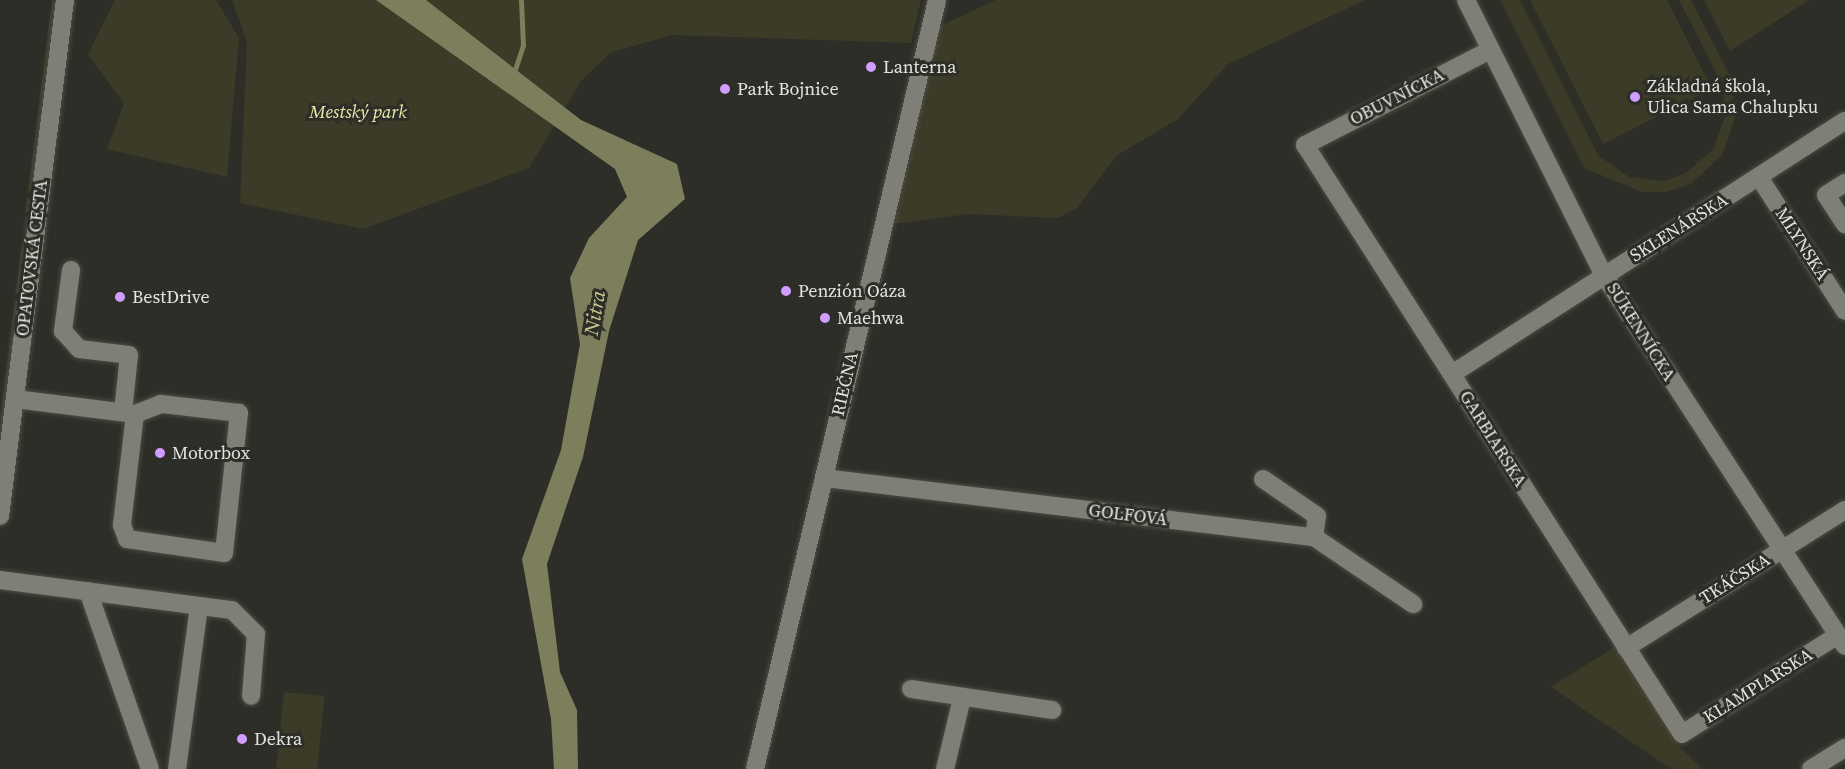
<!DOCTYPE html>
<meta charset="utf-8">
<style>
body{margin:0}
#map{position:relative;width:1845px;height:769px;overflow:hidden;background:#2e2e28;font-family:"Source Serif 4",serif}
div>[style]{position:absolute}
.green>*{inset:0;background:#3b3b27;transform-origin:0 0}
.water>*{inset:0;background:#7d7e5c}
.stream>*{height:4.5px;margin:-2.25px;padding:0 2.25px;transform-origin:2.25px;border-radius:2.25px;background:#7d7e5c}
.roads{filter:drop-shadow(0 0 2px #4b4c46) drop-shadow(0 0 2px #4b4c46)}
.minor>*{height:18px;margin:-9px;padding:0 9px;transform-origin:9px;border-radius:9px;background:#7f7f77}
.dots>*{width:16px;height:16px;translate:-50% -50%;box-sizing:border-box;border:3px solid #2e2e28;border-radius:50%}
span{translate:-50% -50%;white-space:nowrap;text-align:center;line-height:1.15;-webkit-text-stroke:6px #2e2e28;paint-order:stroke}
.poi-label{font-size:18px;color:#e3e3de}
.left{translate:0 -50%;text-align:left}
.street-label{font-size:18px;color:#e3e3de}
.park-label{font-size:18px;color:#e8eaac;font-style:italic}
.water-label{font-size:20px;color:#cacc90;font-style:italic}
</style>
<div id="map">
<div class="green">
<i style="clip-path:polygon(52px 0,56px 0,30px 211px,25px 214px)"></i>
<i style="clip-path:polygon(115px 0,216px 0,239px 38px,227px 177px,107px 149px,124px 104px,88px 54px)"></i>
<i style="clip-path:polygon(232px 0,921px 0,911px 43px,671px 35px,610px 53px,581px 81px,529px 168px,363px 229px,240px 203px,247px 42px)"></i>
<i style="clip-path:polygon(996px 0,1365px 0,1228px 64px,1178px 119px,1116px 156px,1077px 208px,1058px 218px,968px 214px,894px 224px,940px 26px)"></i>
<i style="clip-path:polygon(1500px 0,1520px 0,1598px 155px,1629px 177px,1664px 181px,1684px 174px,1713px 150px,1726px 114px,1722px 84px,1679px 0,1691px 0,1731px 78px,1736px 115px,1722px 155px,1691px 184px,1666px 192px,1642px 192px,1584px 168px)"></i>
<i style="clip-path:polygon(1530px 0,1667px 0,1712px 89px,1603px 144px)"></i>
<i style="clip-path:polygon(1704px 0,1809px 0,1730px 51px)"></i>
<i style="clip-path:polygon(23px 235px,27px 235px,0 454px,0 419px)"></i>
<i style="clip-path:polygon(1616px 646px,1680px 747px,1702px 769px,1671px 769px,1551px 687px)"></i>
<i style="left:284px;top:692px;width:41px;height:77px;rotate:6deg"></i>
</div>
<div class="water">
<i style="clip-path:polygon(376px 0,426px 0,581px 120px,677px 164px,685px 199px,638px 240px,609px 331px,583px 457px,547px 564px,560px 672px,577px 710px,578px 769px,554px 769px,551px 719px,522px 559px,561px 450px,580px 344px,570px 278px,589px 238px,627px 197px,615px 169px)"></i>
</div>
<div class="stream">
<i style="left:514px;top:73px;width:28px;rotate:-72deg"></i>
<i style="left:523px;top:46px;width:46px;rotate:-92.5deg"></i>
</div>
<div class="roads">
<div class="minor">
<i style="left:1466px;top:0;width:308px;rotate:63.4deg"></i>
<i style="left:1604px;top:275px;width:442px;rotate:57deg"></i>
<i style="left:1490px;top:50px;width:208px;rotate:152.8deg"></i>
<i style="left:1305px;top:145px;width:699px;rotate:57.38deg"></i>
<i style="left:1682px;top:734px;width:181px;rotate:-32.4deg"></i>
<i style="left:1759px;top:177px;width:159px;rotate:57.3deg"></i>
<i style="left:1845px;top:183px;width:22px;rotate:148deg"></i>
<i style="left:1826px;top:195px;width:35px;rotate:57deg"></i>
<i style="left:71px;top:270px;width:62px;rotate:97.5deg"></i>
<i style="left:63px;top:331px;width:24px;rotate:48deg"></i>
<i style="left:79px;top:349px;width:50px;rotate:6.8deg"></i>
<i style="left:129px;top:355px;width:57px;rotate:96deg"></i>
<i style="left:1452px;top:374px;width:467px;rotate:-32.8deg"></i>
<i style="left:15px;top:399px;width:121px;rotate:7.1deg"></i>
<i style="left:135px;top:414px;width:112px;rotate:96.7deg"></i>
<i style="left:122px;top:525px;width:15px;rotate:70deg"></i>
<i style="left:127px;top:539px;width:98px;rotate:8.2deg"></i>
<i style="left:224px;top:553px;width:141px;rotate:-83.9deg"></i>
<i style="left:239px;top:413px;width:79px;rotate:-173.4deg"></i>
<i style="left:161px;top:404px;width:28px;rotate:159deg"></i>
<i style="left:824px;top:478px;width:494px;rotate:6.9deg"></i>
<i style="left:1314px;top:537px;width:120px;rotate:34.1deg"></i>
<i style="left:1263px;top:479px;width:65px;rotate:34.4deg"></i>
<i style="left:1317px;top:516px;width:21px;rotate:98deg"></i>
<i style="left:0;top:516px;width:520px;rotate:-82.82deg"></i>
<i style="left:0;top:580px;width:234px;rotate:7.4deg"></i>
<i style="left:232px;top:610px;width:34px;rotate:45deg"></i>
<i style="left:256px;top:634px;width:62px;rotate:94.6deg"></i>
<i style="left:88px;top:591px;width:188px;rotate:70.8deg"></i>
<i style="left:1626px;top:648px;width:259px;rotate:-32.2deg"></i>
<i style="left:911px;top:689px;width:143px;rotate:8.5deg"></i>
<i style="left:177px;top:769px;width:164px;rotate:-82.3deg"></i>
<i style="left:755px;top:769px;width:790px;rotate:-76.68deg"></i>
<i style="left:945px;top:769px;width:73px;rotate:-76.5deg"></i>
<i style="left:1811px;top:769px;width:40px;rotate:-32deg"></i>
</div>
</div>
<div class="dots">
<i style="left:871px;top:67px;background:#d19dfe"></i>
<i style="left:725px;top:89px;background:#d19dfe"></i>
<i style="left:1635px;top:97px;background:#d19dfe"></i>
<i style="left:786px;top:291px;background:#d19dfe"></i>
<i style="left:120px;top:297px;background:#d19dfe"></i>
<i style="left:825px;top:318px;background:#d19dfe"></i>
<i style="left:160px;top:453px;background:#d19dfe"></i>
<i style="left:242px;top:739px;background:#d19dfe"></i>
</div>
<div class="poi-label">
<span class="left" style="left:883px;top:67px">Lanterna</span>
<span class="left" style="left:1647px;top:97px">Základná škola,<br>Ulica Sama Chalupku</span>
<span class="left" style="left:737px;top:89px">Park Bojnice</span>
<span class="left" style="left:798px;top:291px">Penzión Oáza</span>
<span class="left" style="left:132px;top:297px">BestDrive</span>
<span class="left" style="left:837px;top:318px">Maehwa</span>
<span class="left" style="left:172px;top:453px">Motorbox</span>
<span class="left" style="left:254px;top:739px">Dekra</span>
</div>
<div class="street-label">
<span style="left:1397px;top:97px;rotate:-27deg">OBUVNÍCKA</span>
<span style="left:1679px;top:228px;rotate:-32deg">SKLENÁRSKA</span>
<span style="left:1802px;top:244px;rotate:57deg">MLYNSKÁ</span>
<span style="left:32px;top:258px;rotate:-83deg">OPATOVSKÁ CESTA</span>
<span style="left:1641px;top:332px;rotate:58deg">SÚKENNÍCKA</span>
<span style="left:845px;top:384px;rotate:-77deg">RIEČNA</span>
<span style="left:1493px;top:439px;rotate:58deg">GARBIARSKA</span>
<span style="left:1128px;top:515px;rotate:7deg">GOLFOVÁ</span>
<span style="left:1735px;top:579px;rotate:-32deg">TKÁČSKA</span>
<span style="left:1758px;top:686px;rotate:-32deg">KLAMPIARSKA</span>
</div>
<div class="park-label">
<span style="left:358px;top:112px">Mestský park</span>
</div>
<div class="water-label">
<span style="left:595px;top:313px;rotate:-80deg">Nitra</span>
</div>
</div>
